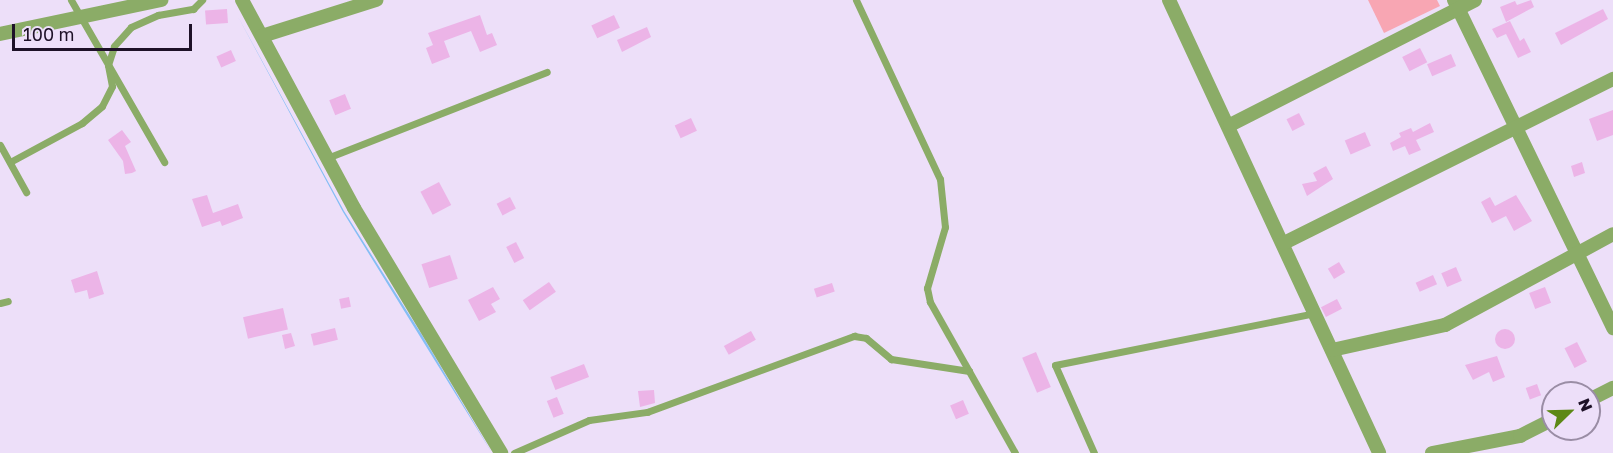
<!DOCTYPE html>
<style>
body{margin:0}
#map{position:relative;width:1613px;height:453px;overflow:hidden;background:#eddff9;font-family:"Golos Text",sans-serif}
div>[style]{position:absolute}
.green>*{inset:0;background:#f8a6b3}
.water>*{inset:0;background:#86bef5}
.building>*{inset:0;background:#ecb4e7;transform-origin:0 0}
.round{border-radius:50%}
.lane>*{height:7px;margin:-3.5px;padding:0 3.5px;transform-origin:3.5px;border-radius:3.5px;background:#8bac67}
.street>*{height:14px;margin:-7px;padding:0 7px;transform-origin:7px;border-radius:7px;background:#8bac67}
span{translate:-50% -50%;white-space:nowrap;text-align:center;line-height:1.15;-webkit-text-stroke:4.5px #eddff9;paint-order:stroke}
.north{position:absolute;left:1541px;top:381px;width:60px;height:60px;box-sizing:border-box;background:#eddff9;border:2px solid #9a8da5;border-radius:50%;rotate:67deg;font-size:16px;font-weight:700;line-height:24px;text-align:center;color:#1e1128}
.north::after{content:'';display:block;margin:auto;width:21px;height:27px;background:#5d8816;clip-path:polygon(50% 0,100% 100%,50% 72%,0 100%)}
.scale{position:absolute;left:12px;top:24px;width:180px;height:27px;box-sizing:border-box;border:3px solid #1e1128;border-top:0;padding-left:8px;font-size:18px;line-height:21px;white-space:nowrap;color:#1e1128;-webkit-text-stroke:4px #eddff9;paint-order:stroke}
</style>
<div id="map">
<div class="green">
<i style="clip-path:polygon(1368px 0,1437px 0,1440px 6px,1384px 33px)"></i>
</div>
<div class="water">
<i style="clip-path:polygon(236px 13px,344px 211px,422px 335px,492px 453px,343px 212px)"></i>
</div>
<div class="building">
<i style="clip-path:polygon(1531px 0,1534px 7px,1506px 22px,1500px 7px,1515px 1px,1517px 5px)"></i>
<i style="left:227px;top:9px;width:14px;height:22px;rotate:86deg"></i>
<i style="clip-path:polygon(1603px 9px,1608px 19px,1561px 45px,1555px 33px)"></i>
<i style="clip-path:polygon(480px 15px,487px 35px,492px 33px,497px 45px,480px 52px,471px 31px,444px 41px,450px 57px,432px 64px,426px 48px,433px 45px,428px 33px)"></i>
<i style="left:614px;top:15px;width:14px;height:25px;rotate:65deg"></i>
<i style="clip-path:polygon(1510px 21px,1520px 41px,1524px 38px,1531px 52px,1518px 58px,1506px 34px,1497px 38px,1492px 29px)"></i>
<i style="clip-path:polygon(647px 27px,651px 37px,622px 52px,617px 40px)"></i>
<i style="left:1420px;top:48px;width:16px;height:20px;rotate:63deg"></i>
<i style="left:231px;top:50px;width:12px;height:16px;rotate:66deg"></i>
<i style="left:1451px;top:54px;width:13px;height:26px;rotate:67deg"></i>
<i style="left:345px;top:94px;width:16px;height:17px;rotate:68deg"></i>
<i style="clip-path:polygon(1613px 110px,1613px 135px,1597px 141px,1589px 119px)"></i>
<i style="left:1299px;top:113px;width:13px;height:14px;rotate:63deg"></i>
<i style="left:691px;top:118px;width:14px;height:18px;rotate:65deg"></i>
<i style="clip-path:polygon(1430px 123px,1434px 132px,1416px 140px,1421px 150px,1409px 155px,1405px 146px,1393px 151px,1390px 143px,1401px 137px,1399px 133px,1411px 128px,1413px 132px)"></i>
<i style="clip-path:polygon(122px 130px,131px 142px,125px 146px,136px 171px,132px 173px,125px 174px,123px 161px,108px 140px)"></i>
<i style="left:1365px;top:132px;width:15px;height:22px;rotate:67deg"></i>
<i style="clip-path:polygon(1582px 162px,1585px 173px,1574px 177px,1571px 166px)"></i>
<i style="clip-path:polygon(1326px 166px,1333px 179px,1307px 196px,1302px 184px,1317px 181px,1313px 173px)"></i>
<i style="left:439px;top:182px;width:26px;height:21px;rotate:62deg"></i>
<i style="clip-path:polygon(207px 195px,213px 213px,238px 204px,243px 218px,222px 226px,220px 221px,202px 227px,192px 199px)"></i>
<i style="clip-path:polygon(1516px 195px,1532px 221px,1514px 231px,1506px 216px,1492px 223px,1481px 202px,1490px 197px,1495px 206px)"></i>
<i style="left:510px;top:197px;width:13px;height:15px;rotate:63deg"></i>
<i style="left:516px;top:242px;width:18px;height:11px;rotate:63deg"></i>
<i style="left:450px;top:255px;width:25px;height:30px;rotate:72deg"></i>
<i style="left:1339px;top:262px;width:12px;height:13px;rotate:59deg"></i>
<i style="left:1456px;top:267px;width:15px;height:16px;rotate:67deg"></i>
<i style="clip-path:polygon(97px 271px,104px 294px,89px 299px,87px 290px,75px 293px,71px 280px)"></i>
<i style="left:1433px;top:275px;width:10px;height:19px;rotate:66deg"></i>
<i style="left:549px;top:282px;width:12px;height:32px;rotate:55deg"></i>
<i style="left:832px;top:283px;width:9px;height:19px;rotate:72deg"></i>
<i style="clip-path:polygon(493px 287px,500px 299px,491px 304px,496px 312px,479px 321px,468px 300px)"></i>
<i style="left:1545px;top:287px;width:17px;height:17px;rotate:69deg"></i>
<i style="left:349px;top:297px;width:10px;height:10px;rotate:79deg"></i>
<i style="left:1337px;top:299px;width:11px;height:18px;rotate:63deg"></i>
<i style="left:283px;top:308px;width:22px;height:41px;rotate:77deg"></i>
<i style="left:335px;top:328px;width:12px;height:25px;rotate:76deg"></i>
<i class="round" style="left:1495px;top:329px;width:20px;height:20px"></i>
<i style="left:751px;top:331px;width:10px;height:31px;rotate:61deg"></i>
<i style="clip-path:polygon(291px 333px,295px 346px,285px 349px,282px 335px)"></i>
<i style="left:1577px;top:342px;width:22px;height:14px;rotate:63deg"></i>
<i style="left:1036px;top:352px;width:38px;height:15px;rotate:67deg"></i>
<i style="clip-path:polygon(1497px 356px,1505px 377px,1493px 382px,1489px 372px,1473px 380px,1465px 365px)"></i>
<i style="left:584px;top:364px;width:14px;height:36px;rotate:69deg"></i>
<i style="left:1537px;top:384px;width:12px;height:12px;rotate:70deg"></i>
<i style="clip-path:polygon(654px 390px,655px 403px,640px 407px,638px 391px)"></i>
<i style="left:557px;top:397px;width:18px;height:11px;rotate:68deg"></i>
<i style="left:963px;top:400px;width:15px;height:14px;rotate:67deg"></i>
</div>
<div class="lane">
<i style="left:71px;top:0;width:187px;rotate:60.1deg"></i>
<i style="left:856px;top:0;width:198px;rotate:64.9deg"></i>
<i style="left:940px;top:179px;width:48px;rotate:84.1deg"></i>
<i style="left:945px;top:227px;width:64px;rotate:106.4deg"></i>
<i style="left:927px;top:288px;width:14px;rotate:78deg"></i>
<i style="left:930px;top:302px;width:173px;rotate:60.6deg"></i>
<i style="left:0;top:145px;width:54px;rotate:61deg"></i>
<i style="left:327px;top:158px;width:236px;rotate:-21.4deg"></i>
<i style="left:10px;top:162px;width:82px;rotate:-28.4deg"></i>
<i style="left:82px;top:123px;width:26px;rotate:-40deg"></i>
<i style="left:102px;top:106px;width:22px;rotate:-63deg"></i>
<i style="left:112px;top:86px;width:21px;rotate:-101deg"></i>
<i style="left:108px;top:65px;width:20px;rotate:-72deg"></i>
<i style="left:114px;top:46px;width:25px;rotate:-48deg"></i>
<i style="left:131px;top:27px;width:30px;rotate:-24deg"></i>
<i style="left:158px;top:15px;width:36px;rotate:-10deg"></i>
<i style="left:193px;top:9px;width:13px;rotate:-45deg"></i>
<i style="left:0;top:303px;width:8px;rotate:-14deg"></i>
<i style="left:514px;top:453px;width:82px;rotate:-23.7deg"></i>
<i style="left:589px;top:420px;width:59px;rotate:-7.9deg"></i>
<i style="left:647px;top:412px;width:221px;rotate:-20.2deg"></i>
<i style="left:854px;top:336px;width:12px;rotate:9deg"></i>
<i style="left:866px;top:338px;width:33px;rotate:40deg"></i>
<i style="left:891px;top:359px;width:79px;rotate:8.7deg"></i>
<i style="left:1094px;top:453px;width:96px;rotate:-113.9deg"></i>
<i style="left:1055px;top:365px;width:266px;rotate:-11.3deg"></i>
</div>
<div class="street">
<i style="left:242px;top:0;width:236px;rotate:61.7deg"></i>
<i style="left:354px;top:208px;width:286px;rotate:59deg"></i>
<i style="left:1169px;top:0;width:499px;rotate:65.1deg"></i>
<i style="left:1454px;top:0;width:365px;rotate:64.1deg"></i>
<i style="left:0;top:34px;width:165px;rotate:-11.9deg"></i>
<i style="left:262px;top:36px;width:120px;rotate:-17.5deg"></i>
<i style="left:1230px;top:125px;width:275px;rotate:-27deg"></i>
<i style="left:1284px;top:243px;width:368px;rotate:-26.5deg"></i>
<i style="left:1332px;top:350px;width:116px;rotate:-12.5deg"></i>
<i style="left:1445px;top:325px;width:191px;rotate:-28.4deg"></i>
<i style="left:1589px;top:400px;width:27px;rotate:-27deg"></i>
<i style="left:1432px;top:453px;width:90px;rotate:-10.9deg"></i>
<i style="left:1520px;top:436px;width:37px;rotate:-27deg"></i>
</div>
<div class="north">N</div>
<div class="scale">100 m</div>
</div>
